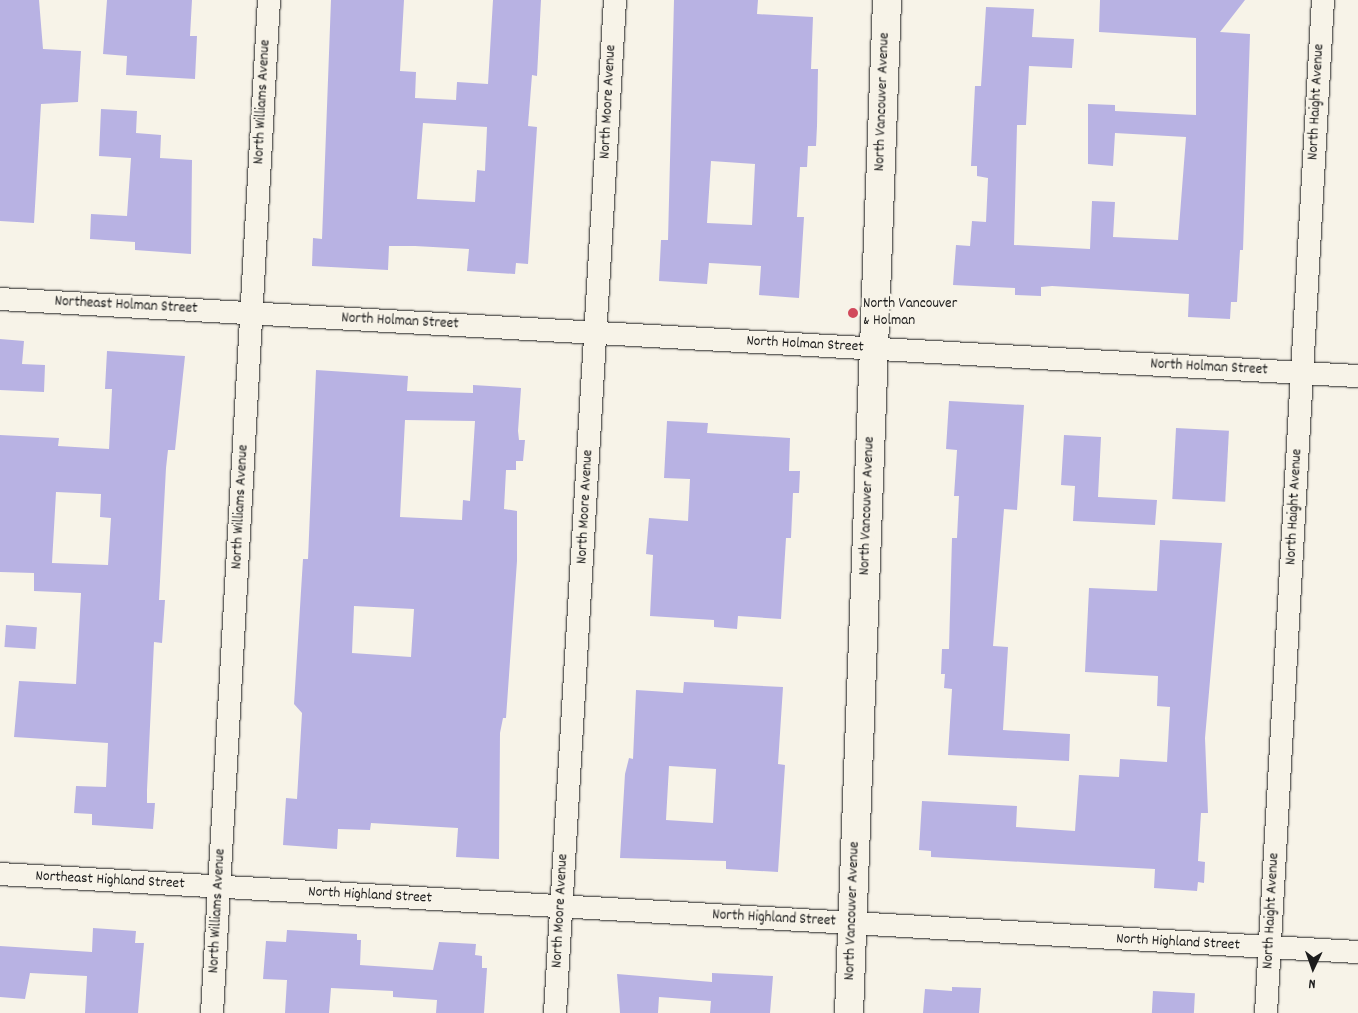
<!DOCTYPE html>
<style>
body{margin:0}
#map{position:relative;width:1358px;height:1013px;overflow:hidden;background:#f7f3e8;font-family:Dekko,sans-serif}
div>[style]{position:absolute}
.building>*{inset:0;background:#b8b2e3;transform-origin:0 0}
.roads{filter:drop-shadow(0 0 1px #1c1c1c) drop-shadow(0 0 1px #1c1c1c)}
.minor>*{height:22px;margin:-11px;padding:0 11px;transform-origin:11px;border-radius:11px;background:#f7f3e8}
.tertiary>*{height:28px;margin:-14px;padding:0 14px;transform-origin:14px;border-radius:14px;background:#f7f3e8}
.dots>*{width:14px;height:14px;translate:-50% -50%;box-sizing:border-box;border:2px solid #f7f3e8;border-radius:50%}
span{translate:-50% -50%;white-space:nowrap;text-align:center;line-height:1.15;-webkit-text-stroke:5px #f7f3e8;paint-order:stroke}
.street-label{font-size:15px;color:#1c1c1c}
.poi-label{font-size:15px;color:#1c1c1c}
.left{translate:0 -50%;text-align:left}
.north{position:absolute;left:1288px;top:943px;width:50px;height:50px;-webkit-text-stroke:4px #f7f3e8;paint-order:stroke;rotate:183deg;font-size:14px;font-weight:700;line-height:20px;text-align:center;color:#1c1c1c}
.north::after{content:'';display:block;margin:auto;width:18px;height:22px;background:#1c1c1c;clip-path:polygon(50% 0,100% 100%,50% 72%,0 100%)}
</style>
<div id="map">
<div class="building">
<i style="clip-path:polygon(0 0,39px 0,43px 49px,81px 51px,78px 102px,41px 104px,34px 223px,0 221px)"></i>
<i style="clip-path:polygon(107px 0,192px 0,190px 36px,197px 36px,195px 79px,126px 75px,127px 56px,103px 54px)"></i>
<i style="clip-path:polygon(evenodd,331px 0,404px 0,400px 71px,416px 72px,415px 98px,456px 100px,457px 82px,488px 84px,493px 0,541px 0,537px 76px,532px 75px,528px 126px,537px 127px,528px 264px,516px 263px,515px 274px,467px 271px,469px 249px,415px 246px,389px 246px,388px 270px,312px 266px,313px 238px,322px 239px,331px 0,423px 123px,487px 127px,485px 171px,477px 170px,475px 202px,417px 199px,423px 123px)"></i>
<i style="clip-path:polygon(evenodd,674px 0,758px 0,757px 14px,813px 17px,811px 69px,818px 69px,817px 126px,816px 146px,808px 146px,807px 167px,800px 167px,797px 217px,804px 217px,799px 298px,759px 295px,761px 266px,709px 263px,707px 284px,659px 281px,661px 240px,668px 240px,674px 0,711px 161px,755px 164px,752px 225px,707px 223px,711px 161px)"></i>
<i style="clip-path:polygon(1100px 0,1245px 0,1220px 32px,1250px 34px,1243px 250px,1240px 250px,1237px 302px,1231px 302px,1230px 319px,1188px 317px,1189px 294px,1052px 286px,1041px 287px,1041px 296px,1015px 295px,1015px 288px,953px 285px,956px 245px,970px 246px,972px 221px,986px 222px,988px 178px,977px 176px,977px 166px,971px 166px,975px 86px,981px 86px,986px 7px,1034px 9px,1032px 37px,1074px 39px,1072px 68px,1029px 66px,1026px 125px,1017px 125px,1014px 245px,1090px 249px,1092px 201px,1115px 202px,1113px 237px,1178px 240px,1186px 137px,1115px 133px,1113px 166px,1088px 164px,1088px 104px,1115px 105px,1115px 111px,1196px 115px,1196px 38px,1099px 32px)"></i>
<i style="clip-path:polygon(101px 109px,137px 111px,136px 133px,161px 135px,160px 158px,192px 160px,191px 254px,135px 250px,135px 242px,90px 239px,91px 214px,127px 216px,131px 158px,99px 156px)"></i>
<i style="clip-path:polygon(0 339px,24px 341px,22px 364px,45px 365px,44px 392px,0 390px)"></i>
<i style="clip-path:polygon(evenodd,107px 351px,185px 356px,175px 450px,168px 450px,166px 468px,159px 600px,165px 600px,162px 643px,154px 642px,147px 790px,147px 803px,155px 803px,153px 829px,92px 825px,92px 814px,74px 813px,76px 786px,106px 787px,108px 743px,14px 737px,19px 681px,76px 684px,81px 593px,34px 591px,34px 573px,0 572px,0 435px,59px 438px,58px 446px,109px 449px,112px 389px,105px 389px,107px 351px,56px 492px,101px 494px,100px 517px,111px 518px,108px 565px,52px 563px,56px 492px)"></i>
<i style="clip-path:polygon(evenodd,316px 370px,408px 376px,407px 391px,473px 393px,473px 385px,521px 388px,518px 431px,519px 440px,525px 440px,523px 461px,516px 461px,516px 470px,506px 470px,504px 509px,517px 511px,517px 561px,506px 718px,503px 718px,500px 733px,499px 859px,456px 857px,458px 828px,371px 823px,370px 830px,338px 829px,337px 849px,283px 845px,286px 798px,297px 799px,302px 713px,294px 704px,303px 559px,308px 559px,316px 370px,405px 420px,475px 421px,470px 501px,463px 500px,462px 520px,400px 517px,405px 420px,316px 370px,354px 606px,414px 609px,411px 657px,352px 653px,354px 606px)"></i>
<i style="clip-path:polygon(949px 401px,1024px 405px,1017px 510px,1004px 509px,993px 646px,1008px 647px,1003px 730px,1070px 734px,1069px 761px,948px 755px,952px 689px,944px 688px,945px 674px,941px 674px,942px 649px,949px 649px,952px 538px,957px 538px,959px 496px,954px 496px,957px 450px,946px 449px)"></i>
<i style="clip-path:polygon(667px 421px,708px 423px,707px 433px,790px 438px,789px 471px,800px 471px,799px 493px,793px 493px,791px 538px,786px 538px,781px 619px,738px 616px,737px 629px,714px 627px,714px 620px,650px 616px,653px 555px,646px 554px,649px 518px,688px 521px,690px 479px,664px 478px)"></i>
<i style="left:1176px;top:428px;width:53px;height:71px;rotate:3deg"></i>
<i style="clip-path:polygon(1064px 435px,1101px 437px,1098px 497px,1157px 500px,1155px 525px,1073px 521px,1075px 486px,1061px 485px)"></i>
<i style="clip-path:polygon(1160px 540px,1222px 543px,1205px 738px,1208px 813px,1201px 813px,1198px 861px,1205px 862px,1204px 883px,1198px 882px,1197px 891px,1154px 888px,1155px 869px,931px 857px,931px 851px,919px 850px,922px 801px,1017px 806px,1016px 827px,1075px 831px,1079px 775px,1119px 777px,1120px 759px,1167px 762px,1170px 707px,1157px 706px,1158px 676px,1085px 672px,1089px 588px,1157px 591px)"></i>
<i style="left:6px;top:625px;width:31px;height:22px;rotate:4deg"></i>
<i style="clip-path:polygon(evenodd,684px 682px,783px 687px,778px 764px,785px 765px,778px 872px,726px 869px,726px 861px,620px 858px,625px 774px,629px 758px,633px 759px,636px 690px,683px 693px,684px 682px,669px 766px,716px 769px,713px 823px,666px 820px,669px 766px)"></i>
<i style="clip-path:polygon(93px 928px,136px 931px,135px 943px,144px 943px,138px 1013px,85px 1013px,87px 976px,30px 973px,25px 999px,0 997px,0 946px,92px 952px)"></i>
<i style="clip-path:polygon(287px 930px,357px 934px,357px 940px,361px 940px,360px 965px,433px 970px,439px 942px,476px 944px,475px 955px,482px 956px,482px 968px,487px 968px,484px 1013px,436px 1013px,437px 1000px,393px 997px,393px 991px,331px 988px,329px 1013px,285px 1013px,287px 980px,263px 979px,266px 941px,286px 942px)"></i>
<i style="clip-path:polygon(712px 973px,773px 976px,770px 1013px,710px 1013px,711px 1001px,659px 997px,658px 1013px,620px 1013px,617px 974px,712px 982px)"></i>
<i style="clip-path:polygon(952px 987px,981px 988px,979px 1013px,923px 1013px,925px 989px,952px 991px)"></i>
<i style="left:1153px;top:991px;width:42px;height:22px;rotate:3deg"></i>
</div>
<div class="roads">
<div class="minor">
<i style="left:0;top:299px;width:1360px;rotate:3.25deg"></i>
<i style="left:0;top:874px;width:1360px;rotate:3.29deg"></i>
<i style="left:212px;top:1013px;width:1015px;rotate:-86.78deg"></i>
<i style="left:555px;top:1013px;width:1015px;rotate:-86.61deg"></i>
<i style="left:1266px;top:1013px;width:1015px;rotate:-86.78deg"></i>
</div>
<div class="tertiary">
<i style="left:849px;top:1013px;width:1014px;rotate:-87.85deg"></i>
</div>
</div>
<div class="dots">
<i style="left:853px;top:313px;background:#d1495b"></i>
</div>
<div class="street-label">
<span style="left:263px;top:102px;rotate:-87deg">North Williams Avenue</span>
<span style="left:609px;top:102px;rotate:-87deg">North Moore Avenue</span>
<span style="left:883px;top:102px;rotate:-88deg">North Vancouver Avenue</span>
<span style="left:1317px;top:102px;rotate:-87deg">North Haight Avenue</span>
<span style="left:126px;top:306px;rotate:3deg">Northeast Holman Street</span>
<span style="left:400px;top:322px;rotate:3deg">North Holman Street</span>
<span style="left:805px;top:345px;rotate:3deg">North Holman Street</span>
<span style="left:1209px;top:368px;rotate:3deg">North Holman Street</span>
<span style="left:868px;top:506px;rotate:-88deg">North Vancouver Avenue</span>
<span style="left:241px;top:507px;rotate:-87deg">North Williams Avenue</span>
<span style="left:586px;top:507px;rotate:-87deg">North Moore Avenue</span>
<span style="left:1295px;top:507px;rotate:-87deg">North Haight Avenue</span>
<span style="left:110px;top:881px;rotate:3deg">Northeast Highland Street</span>
<span style="left:370px;top:896px;rotate:3deg">North Highland Street</span>
<span style="left:218px;top:911px;rotate:-87deg">North Williams Avenue</span>
<span style="left:561px;top:911px;rotate:-87deg">North Moore Avenue</span>
<span style="left:853px;top:911px;rotate:-88deg">North Vancouver Avenue</span>
<span style="left:1272px;top:911px;rotate:-87deg">North Haight Avenue</span>
<span style="left:774px;top:919px;rotate:3deg">North Highland Street</span>
<span style="left:1178px;top:943px;rotate:3deg">North Highland Street</span>
</div>
<div class="poi-label">
<span class="left" style="left:863px;top:313px">North Vancouver<br>&amp; Holman</span>
</div>
<div class="north">N</div>
</div>
